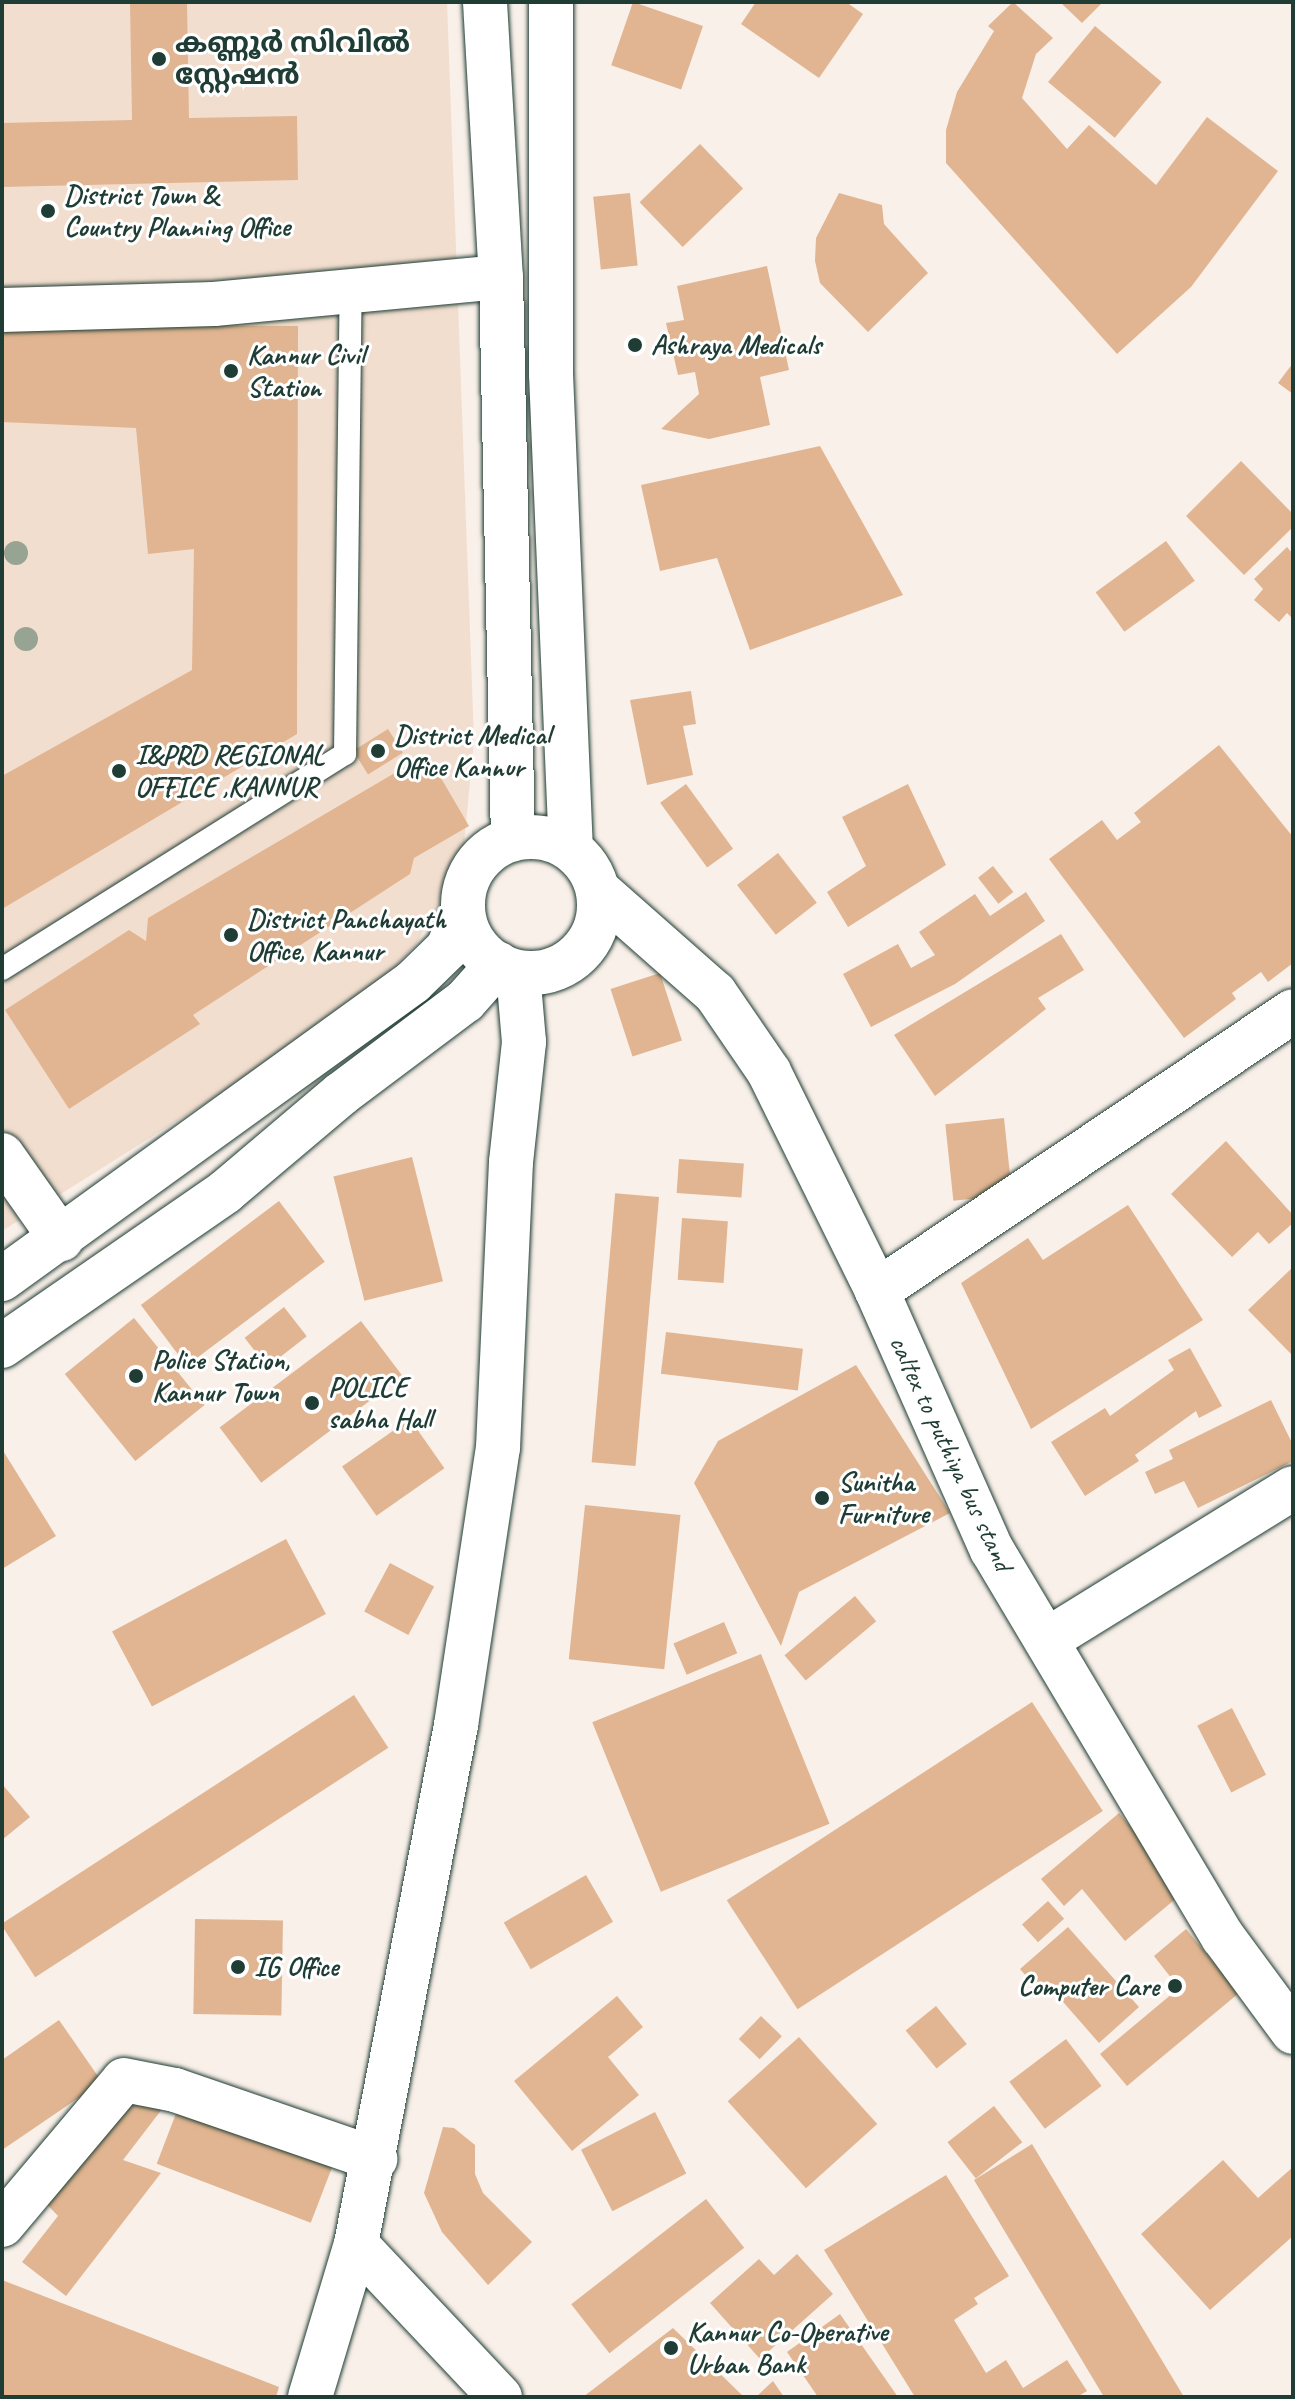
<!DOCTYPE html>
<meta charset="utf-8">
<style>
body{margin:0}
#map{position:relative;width:1295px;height:2399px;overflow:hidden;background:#f9f0e9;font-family:Caveat,"Noto Sans Malayalam",sans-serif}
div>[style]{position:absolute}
.built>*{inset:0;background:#f2decf}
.building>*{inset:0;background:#e1b591;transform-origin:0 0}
.roads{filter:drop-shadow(0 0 2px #1f3d34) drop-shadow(0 0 2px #1f3d34)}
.lane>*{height:22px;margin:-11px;padding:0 11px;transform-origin:11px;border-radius:11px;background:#fff}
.street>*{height:44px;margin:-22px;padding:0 22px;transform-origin:22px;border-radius:22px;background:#fff}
.secondary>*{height:44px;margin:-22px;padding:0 22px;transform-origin:22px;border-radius:22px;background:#fff}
.secondary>.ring{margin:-22px;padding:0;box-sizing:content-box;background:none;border:44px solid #fff;border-radius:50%}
.trees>*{width:24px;height:24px;margin:-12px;border-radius:50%;background:#97a493}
.dots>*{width:22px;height:22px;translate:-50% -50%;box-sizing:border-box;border:4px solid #fff;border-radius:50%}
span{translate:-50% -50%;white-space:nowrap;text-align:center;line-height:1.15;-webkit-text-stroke:6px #fff;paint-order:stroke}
.poi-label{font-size:28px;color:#1f3d34;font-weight:700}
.left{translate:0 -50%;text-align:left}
.right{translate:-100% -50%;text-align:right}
.street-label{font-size:28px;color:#1f3d34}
.frame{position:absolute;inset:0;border:4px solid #1f3d34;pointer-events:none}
</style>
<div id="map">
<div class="built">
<i style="clip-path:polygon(2px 2px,447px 2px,474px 740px,462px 865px,416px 944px,358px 1007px,2px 1231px)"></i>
</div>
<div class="building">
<i style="clip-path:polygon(130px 2px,187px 2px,189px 118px,297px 116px,298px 180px,2px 187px,2px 123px,132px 120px)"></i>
<i style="left:633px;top:2px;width:74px;height:67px;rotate:19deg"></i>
<i style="clip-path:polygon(756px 2px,846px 2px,863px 14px,819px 78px,741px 24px)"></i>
<i style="clip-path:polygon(1013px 2px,1053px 38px,1036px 54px,1022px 98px,1067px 149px,1089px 125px,1156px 185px,1207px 117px,1278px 171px,1191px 287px,1117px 354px,946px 163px,946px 130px,957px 92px,994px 31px,988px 26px)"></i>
<i style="clip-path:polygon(1060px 2px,1103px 2px,1082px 23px)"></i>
<i style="left:1095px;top:26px;width:87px;height:73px;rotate:40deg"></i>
<i style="left:700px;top:144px;width:62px;height:84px;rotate:46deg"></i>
<i style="left:630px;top:193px;width:73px;height:37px;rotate:84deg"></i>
<i style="clip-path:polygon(839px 193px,882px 205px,884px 224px,928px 273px,868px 332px,820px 283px,815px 261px,816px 238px)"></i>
<i style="clip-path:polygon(767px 266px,789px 370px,760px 377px,770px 425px,709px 439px,661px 429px,699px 394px,695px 372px,678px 375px,666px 323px,684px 320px,677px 286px)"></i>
<i style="clip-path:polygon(2px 324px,298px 326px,297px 734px,2px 909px,2px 776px,192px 670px,194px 549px,148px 554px,136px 428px,2px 422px)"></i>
<i style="clip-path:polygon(1293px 363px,1293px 394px,1278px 383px)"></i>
<i style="clip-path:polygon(820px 446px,903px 595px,750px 650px,717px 558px,660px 571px,641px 485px)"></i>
<i style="clip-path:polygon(1241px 461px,1293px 514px,1293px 527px,1244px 575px,1186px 516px)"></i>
<i style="left:1166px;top:541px;width:49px;height:87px;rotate:54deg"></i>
<i style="clip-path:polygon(1287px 547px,1293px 554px,1293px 619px,1287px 613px,1279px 622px,1254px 600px,1263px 589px,1254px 579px)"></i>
<i style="clip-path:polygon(691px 691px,696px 724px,683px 726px,693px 775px,647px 785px,630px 700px)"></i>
<i style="left:388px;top:729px;width:28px;height:41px;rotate:58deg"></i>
<i style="clip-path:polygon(1219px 745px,1293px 837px,1293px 963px,1268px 982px,1261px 972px,1232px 993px,1236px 999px,1184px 1038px,1049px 859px,1102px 820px,1117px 840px,1141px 822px,1134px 813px)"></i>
<i style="clip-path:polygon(427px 754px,469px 826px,414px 858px,410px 874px,193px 1015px,200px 1024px,69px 1109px,5px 1010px,129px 930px,146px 941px,148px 918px)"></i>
<i style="left:686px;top:784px;width:80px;height:32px;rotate:54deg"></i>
<i style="clip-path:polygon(908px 784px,946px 865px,848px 927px,827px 892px,866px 866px,842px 817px)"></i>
<i style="left:778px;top:853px;width:63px;height:52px;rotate:52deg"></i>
<i style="left:993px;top:866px;width:33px;height:19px;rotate:52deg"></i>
<i style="clip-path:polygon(1026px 892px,1045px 921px,955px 984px,871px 1027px,843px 974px,898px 944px,911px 968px,935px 955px,919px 932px,975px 894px,990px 916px)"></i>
<i style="clip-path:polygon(1061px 934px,1084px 970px,1038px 998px,1046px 1009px,935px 1096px,894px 1035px)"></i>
<i style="left:660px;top:973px;width:71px;height:52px;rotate:72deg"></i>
<i style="left:1004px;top:1118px;width:77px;height:59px;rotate:84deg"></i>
<i style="clip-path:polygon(1226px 1141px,1293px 1215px,1293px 1223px,1269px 1244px,1258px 1232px,1232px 1257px,1171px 1194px)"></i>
<i style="left:412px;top:1157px;width:128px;height:81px;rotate:76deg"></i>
<i style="left:679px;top:1159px;width:65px;height:34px;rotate:4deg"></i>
<i style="left:659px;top:1197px;width:270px;height:44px;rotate:95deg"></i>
<i style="left:279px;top:1201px;width:76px;height:173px;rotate:53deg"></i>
<i style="clip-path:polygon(1128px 1205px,1203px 1320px,1031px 1429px,961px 1283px,1028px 1238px,1043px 1260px)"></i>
<i style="left:682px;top:1218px;width:46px;height:62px;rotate:4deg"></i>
<i style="clip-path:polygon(1293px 1267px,1293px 1356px,1248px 1310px)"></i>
<i style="left:284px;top:1307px;width:37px;height:50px;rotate:52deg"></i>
<i style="left:134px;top:1318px;width:112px;height:89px;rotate:51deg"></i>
<i style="left:361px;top:1321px;width:69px;height:177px;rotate:53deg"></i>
<i style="left:666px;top:1332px;width:138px;height:42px;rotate:7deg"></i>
<i style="clip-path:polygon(1190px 1348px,1222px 1406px,1199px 1418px,1196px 1411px,1135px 1455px,1139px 1461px,1085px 1496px,1051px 1442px,1105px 1408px,1110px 1416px,1174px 1370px,1168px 1360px)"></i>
<i style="clip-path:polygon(856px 1365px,950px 1513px,799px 1592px,781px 1646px,694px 1483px,718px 1441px)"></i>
<i style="clip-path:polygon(1271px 1400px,1293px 1445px,1293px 1461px,1198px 1508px,1184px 1481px,1155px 1494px,1145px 1472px,1173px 1459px,1169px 1450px)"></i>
<i style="left:410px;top:1419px;width:60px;height:83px;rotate:55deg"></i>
<i style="clip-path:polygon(2px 1449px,56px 1536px,2px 1569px)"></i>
<i style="left:585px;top:1505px;width:96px;height:155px;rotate:6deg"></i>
<i style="left:286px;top:1539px;width:85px;height:197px;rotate:62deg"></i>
<i style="left:390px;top:1563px;width:50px;height:55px;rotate:28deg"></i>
<i style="left:855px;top:1596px;width:33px;height:92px;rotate:50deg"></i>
<i style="left:724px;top:1622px;width:34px;height:55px;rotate:67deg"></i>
<i style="left:761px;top:1654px;width:183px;height:182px;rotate:68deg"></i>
<i style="left:354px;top:1695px;width:63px;height:421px;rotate:57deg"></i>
<i style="left:1032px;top:1702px;width:130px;height:364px;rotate:57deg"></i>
<i style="left:1232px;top:1708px;width:75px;height:39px;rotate:63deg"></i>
<i style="clip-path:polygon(2px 1784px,30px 1817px,2px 1840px)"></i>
<i style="clip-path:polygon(1119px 1813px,1185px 1891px,1125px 1941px,1082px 1889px,1064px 1906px,1041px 1879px)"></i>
<i style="left:586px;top:1875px;width:54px;height:95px;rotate:60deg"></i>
<i style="left:1048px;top:1901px;width:24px;height:35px;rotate:48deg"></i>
<i style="left:195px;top:1919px;width:88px;height:95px;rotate:1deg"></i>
<i style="clip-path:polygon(1068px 1927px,1139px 2007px,1099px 2043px,1050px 1987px,1042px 1994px,1020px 1969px)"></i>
<i style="clip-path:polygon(1186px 1929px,1239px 1993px,1127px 2086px,1100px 2054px,1179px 1988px,1154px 1956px)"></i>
<i style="clip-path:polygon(617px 1996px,643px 2027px,608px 2057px,639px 2095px,572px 2151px,514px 2081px)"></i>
<i style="left:936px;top:2006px;width:49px;height:39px;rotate:51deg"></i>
<i style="left:761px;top:2016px;width:29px;height:32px;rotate:44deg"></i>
<i style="clip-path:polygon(59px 2020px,102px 2082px,2px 2150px,2px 2060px)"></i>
<i style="left:799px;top:2037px;width:117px;height:96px;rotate:48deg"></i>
<i style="left:1066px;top:2039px;width:59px;height:71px;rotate:53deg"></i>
<i style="clip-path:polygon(128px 2087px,169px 2100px,123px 2160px,161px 2173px,66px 2296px,22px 2262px,58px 2216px,37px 2194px)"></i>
<i style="left:180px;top:2103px;width:165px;height:65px;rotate:21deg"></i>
<i style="left:994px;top:2106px;width:46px;height:59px;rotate:52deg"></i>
<i style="left:655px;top:2112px;width:69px;height:83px;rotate:63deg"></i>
<i style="clip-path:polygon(443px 2127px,454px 2128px,475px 2145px,475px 2174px,483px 2193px,532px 2242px,488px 2285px,442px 2232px,424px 2193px)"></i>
<i style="clip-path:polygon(1032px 2144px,1184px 2397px,1104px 2397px,974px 2180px)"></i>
<i style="clip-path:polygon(1223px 2160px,1258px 2198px,1293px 2167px,1293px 2236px,1210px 2310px,1141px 2234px)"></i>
<i style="clip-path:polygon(946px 2175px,1009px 2276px,974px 2298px,978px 2304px,954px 2320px,986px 2373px,1006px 2360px,1023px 2388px,1067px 2360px,1087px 2391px,1077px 2397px,915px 2397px,824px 2250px)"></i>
<i style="left:706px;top:2199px;width:62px;height:171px;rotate:52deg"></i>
<i style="clip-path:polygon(797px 2254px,833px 2294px,760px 2359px,710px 2303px,759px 2259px,774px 2275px)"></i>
<i style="clip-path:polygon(2px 2280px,279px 2387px,276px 2397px,2px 2397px)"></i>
<i style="clip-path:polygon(840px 2314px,898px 2397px,818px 2397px,787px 2352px)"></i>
<i style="clip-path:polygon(673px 2328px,744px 2397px,583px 2397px)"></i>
<i style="clip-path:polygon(773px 2381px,784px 2397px,756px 2397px)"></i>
</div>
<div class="roads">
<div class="lane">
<i style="left:2px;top:969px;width:405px;rotate:-32.1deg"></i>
<i style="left:345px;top:754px;width:460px;rotate:-89.3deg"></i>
</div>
<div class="street">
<i style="left:2px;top:310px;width:212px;rotate:-1.6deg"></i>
<i style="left:214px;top:304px;width:288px;rotate:-5.4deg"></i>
<i style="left:2px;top:1155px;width:103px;rotate:54.9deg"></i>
<i style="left:877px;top:1291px;width:501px;rotate:-33.94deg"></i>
<i style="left:1047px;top:1640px;width:289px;rotate:-31.7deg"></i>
<i style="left:2px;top:2225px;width:189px;rotate:-49.9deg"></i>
<i style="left:124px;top:2080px;width:52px;rotate:11.1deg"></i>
<i style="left:175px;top:2090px;width:212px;rotate:19deg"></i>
<i style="left:310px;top:2397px;width:160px;rotate:-73.3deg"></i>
</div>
<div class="secondary">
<i style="left:485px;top:2px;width:275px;rotate:86.7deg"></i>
<i style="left:501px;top:277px;width:562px;rotate:88.78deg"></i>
<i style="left:551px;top:2px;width:372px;rotate:90deg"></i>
<i style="left:551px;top:374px;width:475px;rotate:87.6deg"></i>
<i class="ring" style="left:463px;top:837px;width:92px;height:92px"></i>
<i style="left:598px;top:890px;width:156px;rotate:41.4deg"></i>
<i style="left:715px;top:993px;width:96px;rotate:55.6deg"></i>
<i style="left:769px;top:1072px;width:244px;rotate:63.7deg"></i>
<i style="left:877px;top:1291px;width:283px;rotate:66.1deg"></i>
<i style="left:992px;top:1550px;width:451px;rotate:59.2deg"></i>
<i style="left:1223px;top:1937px;width:118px;rotate:53.6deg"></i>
<i style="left:2px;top:1279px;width:507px;rotate:-35.85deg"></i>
<i style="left:413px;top:982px;width:49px;rotate:-44.2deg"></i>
<i style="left:448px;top:948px;width:41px;rotate:-68.5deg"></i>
<i style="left:2px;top:1346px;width:271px;rotate:-34.6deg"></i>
<i style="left:225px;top:1192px;width:152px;rotate:-40.2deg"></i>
<i style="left:341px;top:1094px;width:155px;rotate:-36.9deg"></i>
<i style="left:465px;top:1001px;width:50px;rotate:-48.3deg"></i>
<i style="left:500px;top:2397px;width:210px;rotate:-133.3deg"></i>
<i style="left:356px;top:2244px;width:529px;rotate:-79.09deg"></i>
<i style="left:456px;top:1725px;width:280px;rotate:-81.4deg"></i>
<i style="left:498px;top:1448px;width:286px;rotate:-87.4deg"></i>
<i style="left:511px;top:1162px;width:121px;rotate:-83.8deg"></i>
<i style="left:524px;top:1042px;width:70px;rotate:-94.9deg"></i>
</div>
</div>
<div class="trees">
<i style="left:16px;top:553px"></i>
<i style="left:26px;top:639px"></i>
</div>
<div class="dots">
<i style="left:159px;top:59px;background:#1f3d34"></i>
<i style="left:48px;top:211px;background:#1f3d34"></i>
<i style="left:635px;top:345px;background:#1f3d34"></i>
<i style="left:231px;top:371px;background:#1f3d34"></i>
<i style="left:378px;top:751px;background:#1f3d34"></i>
<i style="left:119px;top:771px;background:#1f3d34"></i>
<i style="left:231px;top:935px;background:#1f3d34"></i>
<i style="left:136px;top:1376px;background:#1f3d34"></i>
<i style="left:312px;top:1403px;background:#1f3d34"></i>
<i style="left:822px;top:1498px;background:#1f3d34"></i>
<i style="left:238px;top:1967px;background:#1f3d34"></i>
<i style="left:1175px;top:1986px;background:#1f3d34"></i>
<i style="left:671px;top:2348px;background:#1f3d34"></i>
</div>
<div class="poi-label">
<span class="left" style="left:175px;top:59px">കണ്ണൂർ സിവിൽ<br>സ്റ്റേഷൻ</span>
<span class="left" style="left:64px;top:211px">District Town &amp;<br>Country Planning Office</span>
<span class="left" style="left:651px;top:345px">Ashraya Medicals</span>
<span class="left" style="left:247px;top:371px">Kannur Civil<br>Station</span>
<span class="left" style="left:394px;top:751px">District Medical<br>Office Kannur</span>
<span class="left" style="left:135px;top:771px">I&amp;PRD REGIONAL<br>OFFICE ,KANNUR</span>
<span class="left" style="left:247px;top:935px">District Panchayath<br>Office, Kannur</span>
<span class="left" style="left:152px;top:1376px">Police Station,<br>Kannur Town</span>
<span class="left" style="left:328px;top:1403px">POLICE<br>sabha Hall</span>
<span class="left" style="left:838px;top:1498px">Sunitha<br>Furniture</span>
<span class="left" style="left:254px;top:1967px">IG Office</span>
<span class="right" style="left:1159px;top:1986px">Computer Care</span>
<span class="left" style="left:687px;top:2348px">Kannur Co-Operative<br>Urban Bank</span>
</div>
<div class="street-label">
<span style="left:951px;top:1453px;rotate:65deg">caltex to puthiya bus stand</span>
</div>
<div class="frame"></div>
</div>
